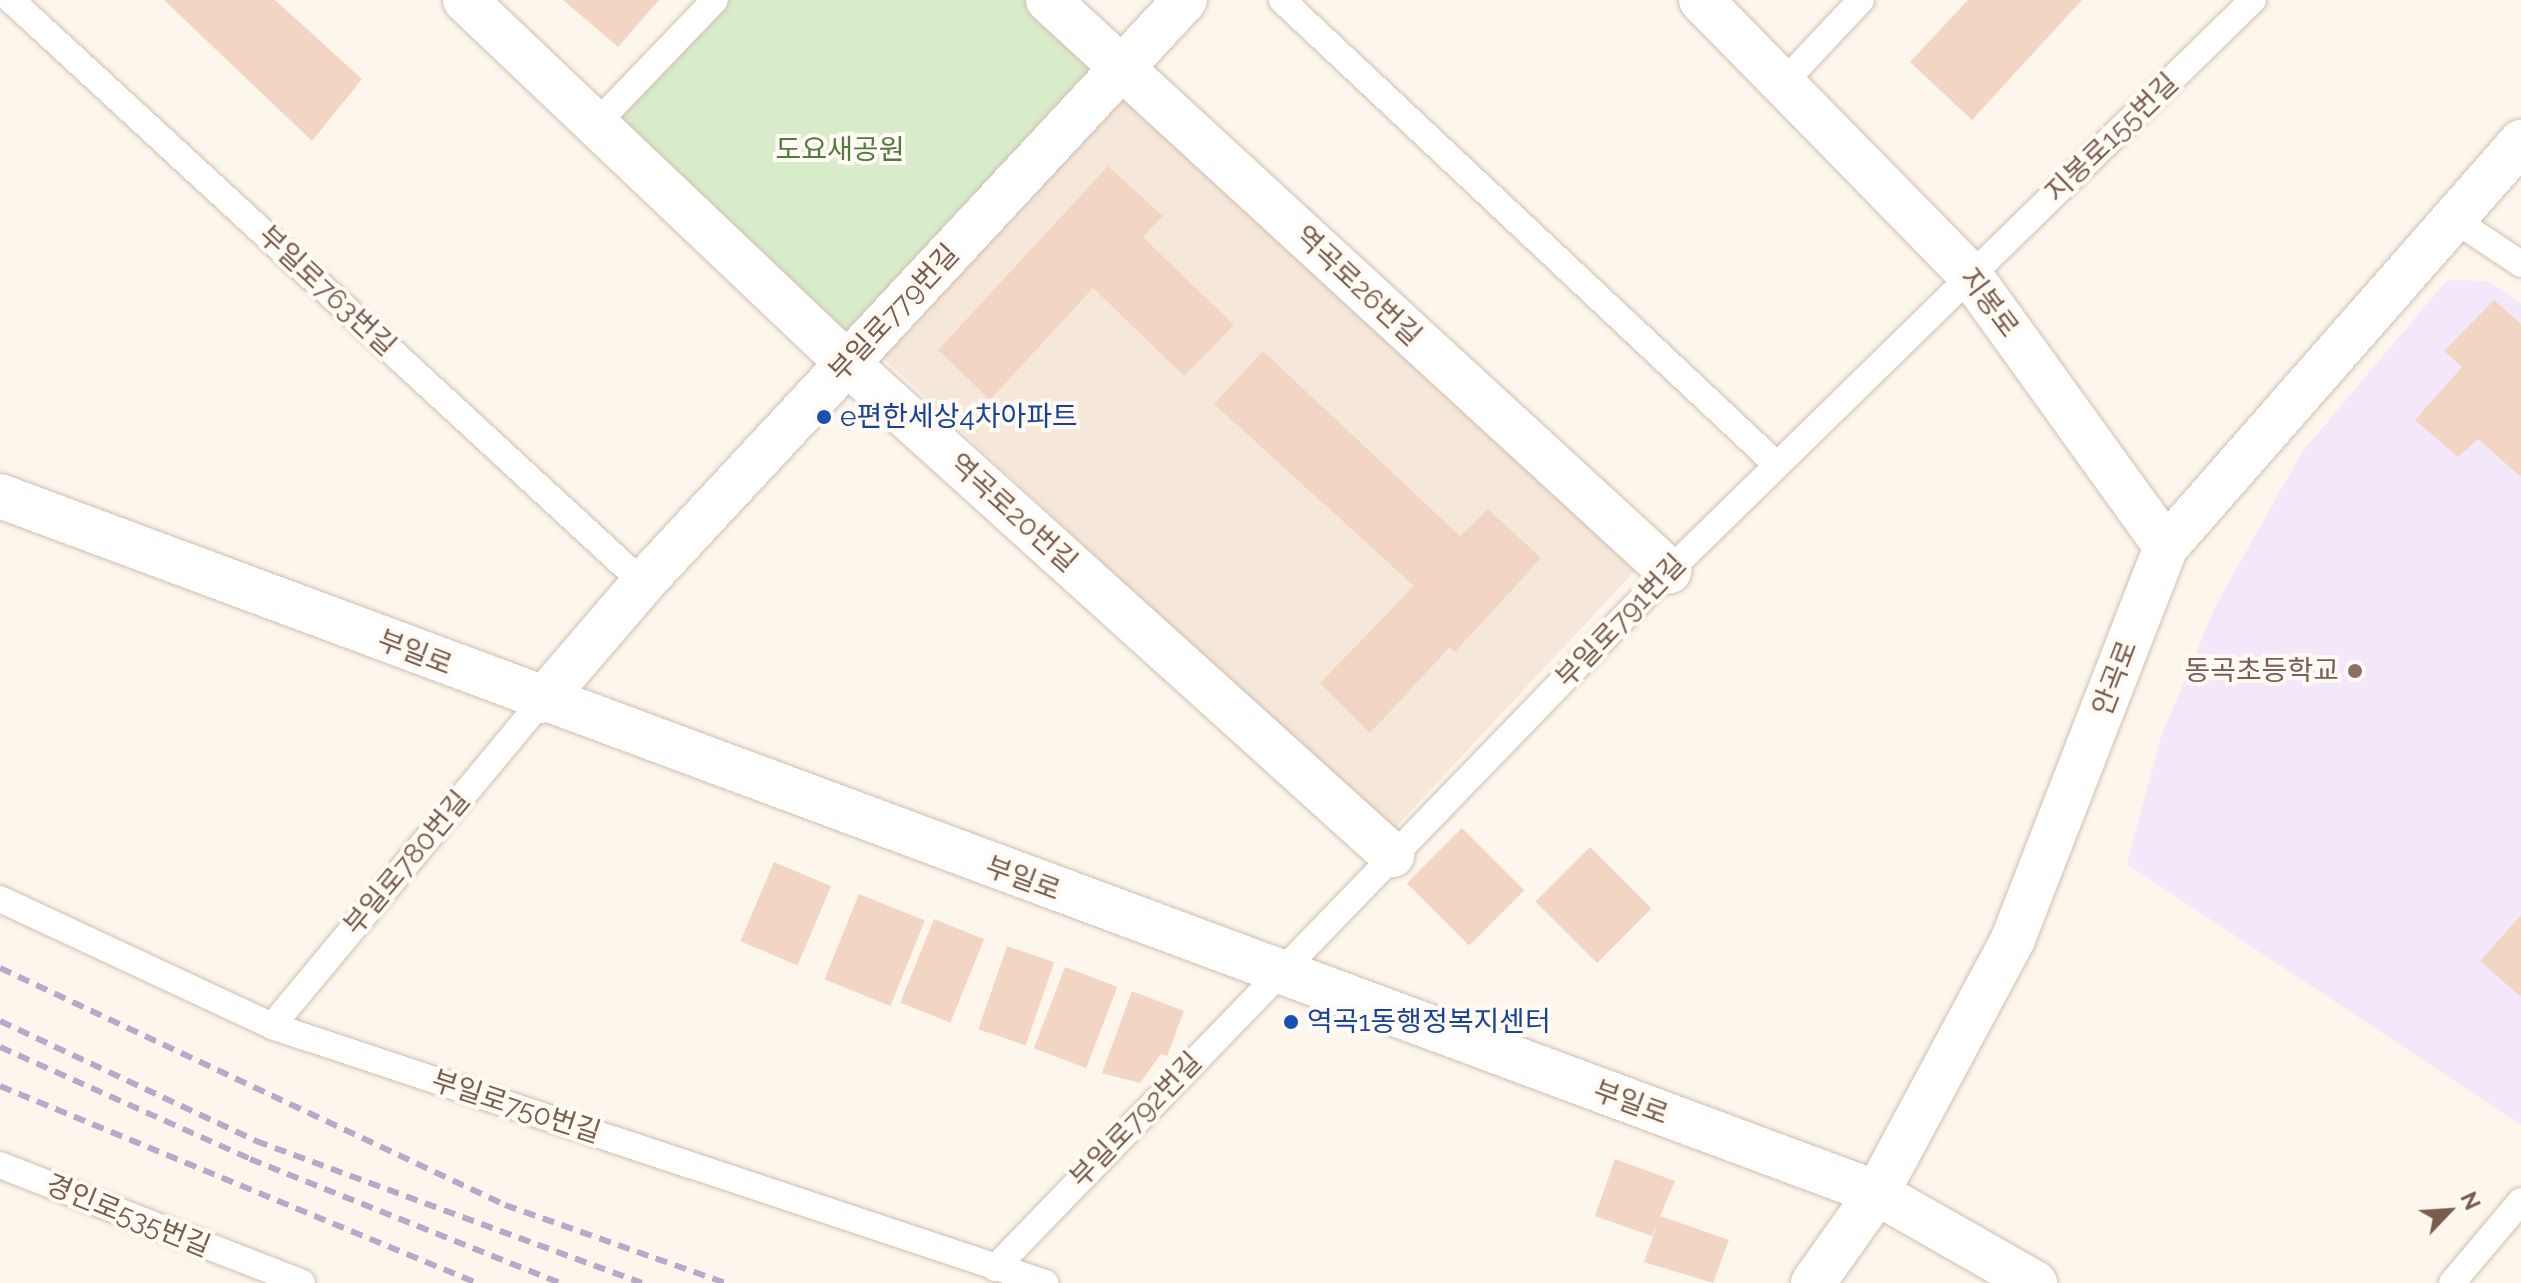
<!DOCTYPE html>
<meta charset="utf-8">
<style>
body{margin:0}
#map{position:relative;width:2521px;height:1283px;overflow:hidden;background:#fdf6ec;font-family:Raleway,"Noto Sans KR",sans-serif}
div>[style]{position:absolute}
.residential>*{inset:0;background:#f5e8da;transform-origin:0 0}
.education>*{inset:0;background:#f3e8fa}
.green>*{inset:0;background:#d8ecc9}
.building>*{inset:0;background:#f3d5c3;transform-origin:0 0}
.roads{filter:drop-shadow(0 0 2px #d1beb0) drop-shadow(0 0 2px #d1beb0)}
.lane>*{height:26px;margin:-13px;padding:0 13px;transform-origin:13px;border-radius:13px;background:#fff}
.street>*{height:44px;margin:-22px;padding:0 22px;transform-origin:22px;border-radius:22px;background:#fff}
.secondary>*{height:44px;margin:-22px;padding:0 22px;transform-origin:22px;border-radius:22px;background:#fff}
.rail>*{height:6px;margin-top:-3px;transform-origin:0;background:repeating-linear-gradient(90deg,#b9a8c9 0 12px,transparent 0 20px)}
.dots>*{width:22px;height:22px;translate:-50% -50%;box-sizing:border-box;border:4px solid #fffaf3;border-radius:50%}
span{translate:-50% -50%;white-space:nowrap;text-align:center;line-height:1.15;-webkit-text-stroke:8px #fffaf3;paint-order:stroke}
.street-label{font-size:28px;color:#7a5c4d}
.park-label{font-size:28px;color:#537a41}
.transit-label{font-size:28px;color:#164399}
.left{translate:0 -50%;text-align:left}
.education-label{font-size:28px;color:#785e54}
.right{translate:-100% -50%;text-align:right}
.north{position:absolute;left:2409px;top:1171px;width:80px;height:80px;-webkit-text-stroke:6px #fffaf3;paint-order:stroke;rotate:65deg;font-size:22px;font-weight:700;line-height:32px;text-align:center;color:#7a5c4d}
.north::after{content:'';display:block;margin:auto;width:28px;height:36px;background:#7a5c4d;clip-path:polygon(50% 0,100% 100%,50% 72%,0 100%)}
</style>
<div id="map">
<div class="residential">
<i style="left:1122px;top:90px;width:703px;height:359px;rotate:43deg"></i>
</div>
<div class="education">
<i style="clip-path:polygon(2447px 280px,2488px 281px,2521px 303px,2521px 1125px,2127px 864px,2161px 737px,2216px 605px,2302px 452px)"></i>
</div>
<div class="green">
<i style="clip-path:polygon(715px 0,1048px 0,1123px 69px,846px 362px,595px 125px)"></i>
</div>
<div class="building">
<i style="clip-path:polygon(164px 0,275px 0,362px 79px,312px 141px)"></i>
<i style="clip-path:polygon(563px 0,659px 0,618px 47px)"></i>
<i style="clip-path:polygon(1968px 0,2082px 0,1972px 120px,1910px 62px)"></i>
<i style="clip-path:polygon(1108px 166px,1163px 216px,1143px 237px,1234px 325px,1184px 376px,1093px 288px,990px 400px,938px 350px)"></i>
<i style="clip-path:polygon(2494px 300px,2521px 324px,2521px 477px,2478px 439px,2458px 457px,2415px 420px,2462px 367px,2444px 351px)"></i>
<i style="clip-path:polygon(1263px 351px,1460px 536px,1488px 509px,1541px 558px,1455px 652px,1450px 647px,1370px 733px,1320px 683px,1414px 586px,1214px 404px)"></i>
<i style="left:1462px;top:828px;width:88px;height:78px;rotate:45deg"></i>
<i style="left:1590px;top:847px;width:87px;height:77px;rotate:45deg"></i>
<i style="left:774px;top:862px;width:62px;height:86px;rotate:23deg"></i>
<i style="left:859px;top:894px;width:71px;height:92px;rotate:22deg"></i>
<i style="clip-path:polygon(2521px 915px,2521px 997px,2480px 961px)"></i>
<i style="left:934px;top:919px;width:54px;height:90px;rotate:22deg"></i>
<i style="left:1007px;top:946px;width:50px;height:88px;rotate:19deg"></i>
<i style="left:1065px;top:967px;width:56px;height:87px;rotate:21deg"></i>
<i style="clip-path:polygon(1132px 991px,1184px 1011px,1167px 1056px,1161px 1054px,1140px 1083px,1102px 1073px)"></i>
<i style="clip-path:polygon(1615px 1159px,1675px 1181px,1660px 1216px,1729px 1240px,1713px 1283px,1644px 1262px,1658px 1223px,1652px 1236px,1595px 1216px)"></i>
</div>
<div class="roads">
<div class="lane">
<i style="left:11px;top:0;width:860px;rotate:42.69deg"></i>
<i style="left:1282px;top:0;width:679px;rotate:43.21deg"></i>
<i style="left:1785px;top:81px;width:111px;rotate:-46.8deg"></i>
<i style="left:595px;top:125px;width:173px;rotate:-46.2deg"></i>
<i style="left:2455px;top:220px;width:79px;rotate:33.7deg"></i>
<i style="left:0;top:899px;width:300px;rotate:25deg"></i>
<i style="left:272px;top:1026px;width:815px;rotate:18.39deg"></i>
<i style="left:272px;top:1026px;width:423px;rotate:-50.3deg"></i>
<i style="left:0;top:1165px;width:324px;rotate:21.3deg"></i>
<i style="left:995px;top:1268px;width:970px;rotate:-45.96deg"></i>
<i style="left:1669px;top:571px;width:817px;rotate:-44.36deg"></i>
<i style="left:2452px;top:1283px;width:107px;rotate:-49.9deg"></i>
</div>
<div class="street">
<i style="left:465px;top:0;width:526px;rotate:43.54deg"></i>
<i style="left:846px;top:362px;width:736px;rotate:42.08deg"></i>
<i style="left:1048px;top:0;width:844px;rotate:42.6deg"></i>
<i style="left:542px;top:701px;width:155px;rotate:-49.4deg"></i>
<i style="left:643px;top:583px;width:796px;rotate:-47.09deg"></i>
</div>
<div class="secondary">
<i style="left:1701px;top:0;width:385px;rotate:45.6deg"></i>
<i style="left:1970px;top:275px;width:335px;rotate:54.2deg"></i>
<i style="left:0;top:496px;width:2002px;rotate:20.37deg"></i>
<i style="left:1877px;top:1193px;width:182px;rotate:29.7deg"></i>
<i style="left:1813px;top:1283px;width:110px;rotate:-54.6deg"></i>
<i style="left:1877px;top:1193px;width:288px;rotate:-61.8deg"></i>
<i style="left:2013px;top:939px;width:421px;rotate:-68.7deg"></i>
<i style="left:2166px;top:547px;width:539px;rotate:-48.76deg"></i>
</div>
</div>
<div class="rail">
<i style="left:0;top:968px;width:558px;rotate:25.14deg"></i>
<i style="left:505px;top:1205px;width:233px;rotate:19.5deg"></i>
<i style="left:0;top:1021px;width:283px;rotate:25.1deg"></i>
<i style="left:256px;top:1141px;width:411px;rotate:20.2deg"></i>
<i style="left:0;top:1047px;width:274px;rotate:24.1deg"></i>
<i style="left:250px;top:1159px;width:334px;rotate:21.8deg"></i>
<i style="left:0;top:1086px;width:516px;rotate:22.44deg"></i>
</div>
<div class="dots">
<i style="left:824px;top:417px;background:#1a4fb4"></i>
<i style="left:2355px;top:671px;background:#8d6e63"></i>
<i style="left:1291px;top:1022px;background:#1a4fb4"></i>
</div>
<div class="street-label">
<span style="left:2112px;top:138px;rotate:-44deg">지봉로155번길</span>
<span style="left:1358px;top:286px;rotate:43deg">역곡로26번길</span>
<span style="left:327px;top:291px;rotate:43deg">부일로763번길</span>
<span style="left:1989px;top:303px;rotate:53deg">지봉로</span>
<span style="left:894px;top:313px;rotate:-47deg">부일로779번길</span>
<span style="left:1013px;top:513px;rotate:42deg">역곡로20번길</span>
<span style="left:1621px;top:621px;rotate:-46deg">부일로791번길</span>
<span style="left:415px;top:653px;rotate:21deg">부일로</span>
<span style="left:2115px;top:678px;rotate:-69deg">안곡로</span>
<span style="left:407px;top:863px;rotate:-50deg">부일로780번길</span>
<span style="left:1023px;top:879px;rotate:20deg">부일로</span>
<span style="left:1631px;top:1103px;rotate:20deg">부일로</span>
<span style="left:516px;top:1107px;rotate:18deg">부일로750번길</span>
<span style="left:1136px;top:1120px;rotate:-46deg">부일로792번길</span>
<span style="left:128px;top:1216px;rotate:22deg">경인로535번길</span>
</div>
<div class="park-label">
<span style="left:840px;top:150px">도요새공원</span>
</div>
<div class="transit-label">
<span class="left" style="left:840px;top:417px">e편한세상4차아파트</span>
<span class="left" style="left:1307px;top:1022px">역곡1동행정복지센터</span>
</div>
<div class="education-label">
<span class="right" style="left:2339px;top:671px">동곡초등학교</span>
</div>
<div class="north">N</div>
</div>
